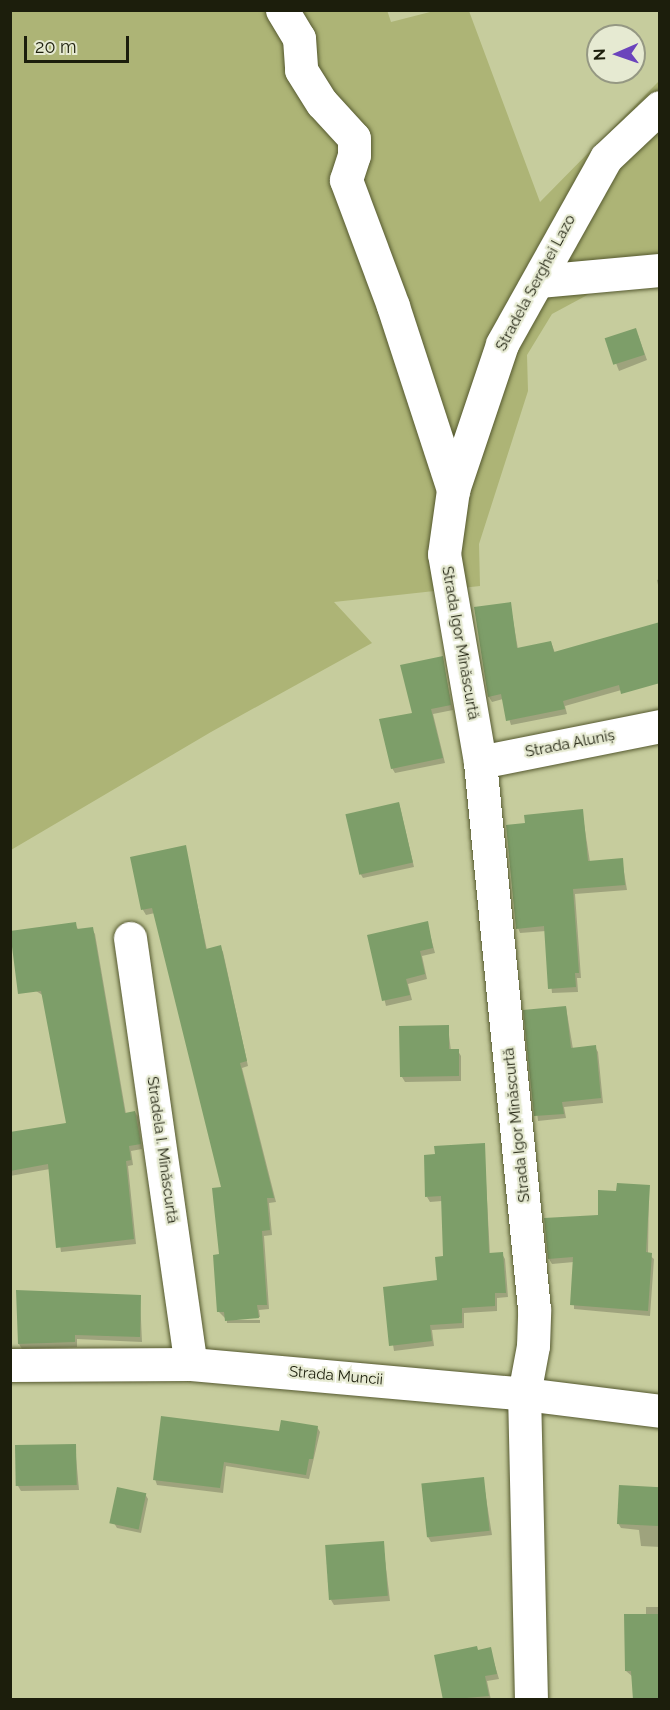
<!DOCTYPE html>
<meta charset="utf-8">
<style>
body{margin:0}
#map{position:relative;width:670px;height:1710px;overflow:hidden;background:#c6cc9d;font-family:Raleway,sans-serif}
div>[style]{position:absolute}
.green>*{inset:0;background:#adb476}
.shadow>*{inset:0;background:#0003;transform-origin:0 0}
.building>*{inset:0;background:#7d9e69;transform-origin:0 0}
.roads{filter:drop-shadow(0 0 2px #55592f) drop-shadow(0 0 2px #55592f)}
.minor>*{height:33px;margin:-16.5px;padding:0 16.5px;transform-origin:16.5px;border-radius:16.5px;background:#fff}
span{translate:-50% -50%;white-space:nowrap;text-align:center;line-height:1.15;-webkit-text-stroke:4.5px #e6ead2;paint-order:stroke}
.street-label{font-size:15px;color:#1c1e0c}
.frame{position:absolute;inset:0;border:12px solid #1c1e0c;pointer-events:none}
.north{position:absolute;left:586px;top:24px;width:60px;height:60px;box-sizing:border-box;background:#e6ead2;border:2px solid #959883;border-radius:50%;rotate:268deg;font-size:16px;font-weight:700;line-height:24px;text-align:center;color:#1c1e0c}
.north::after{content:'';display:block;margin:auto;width:21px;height:27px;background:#6b44bc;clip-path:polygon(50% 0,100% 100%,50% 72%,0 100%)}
.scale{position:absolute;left:24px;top:36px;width:105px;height:27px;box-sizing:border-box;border:3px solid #1c1e0c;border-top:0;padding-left:8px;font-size:18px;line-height:21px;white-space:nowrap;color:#1c1e0c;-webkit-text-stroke:4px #e6ead2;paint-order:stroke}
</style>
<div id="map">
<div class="green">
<i style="clip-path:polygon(387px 10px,391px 22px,434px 11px,469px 11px,540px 202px,658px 82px,659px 287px,591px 293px,552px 314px,527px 355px,528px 391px,479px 544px,480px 586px,334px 602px,372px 643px,211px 732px,11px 850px,11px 11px)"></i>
</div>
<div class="shadow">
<i style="clip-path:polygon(638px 335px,647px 360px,619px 371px,607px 340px)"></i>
<i style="clip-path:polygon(660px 579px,660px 595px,657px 580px)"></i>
<i style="clip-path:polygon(510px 603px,518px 649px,551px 642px,555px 653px,639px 685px,565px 706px,567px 714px,511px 725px,503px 699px,492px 702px,489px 697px)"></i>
<i style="clip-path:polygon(442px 658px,453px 710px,433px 714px,445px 763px,395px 773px,392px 768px,413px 714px)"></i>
<i style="clip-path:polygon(399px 803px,414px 867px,363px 878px,360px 873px)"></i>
<i style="clip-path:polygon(582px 811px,590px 862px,622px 860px,627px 890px,575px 894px,581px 978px,577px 978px,578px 992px,552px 993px,546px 931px,520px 933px,518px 928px,526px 824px)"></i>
<i style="clip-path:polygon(185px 847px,207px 950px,220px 947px,223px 952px,248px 1066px,242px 1068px,276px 1202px,269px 1203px,272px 1235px,264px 1236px,269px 1309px,259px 1310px,260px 1317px,226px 1319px,219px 1312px,223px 1188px,155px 913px,146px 915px,143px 910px,132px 858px)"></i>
<i style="clip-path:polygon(427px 923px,435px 953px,422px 956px,427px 979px,408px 984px,412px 1000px,386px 1006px,369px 936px)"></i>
<i style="clip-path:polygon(75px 924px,78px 929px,92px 929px,95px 934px,126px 1114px,135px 1112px,138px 1117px,142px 1149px,131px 1151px,133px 1165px,128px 1166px,136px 1244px,61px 1252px,50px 1169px,10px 1176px,10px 1134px,68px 1124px,44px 996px,36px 991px)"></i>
<i style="clip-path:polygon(566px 1007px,573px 1049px,595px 1047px,598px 1052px,603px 1103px,564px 1107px,566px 1118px,538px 1121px,525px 1012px)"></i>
<i style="clip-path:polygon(448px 1027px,451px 1051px,458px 1051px,461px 1056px,461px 1081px,405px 1082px,402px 1077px)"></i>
<i style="clip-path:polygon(484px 1145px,490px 1255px,502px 1254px,505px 1259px,508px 1297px,497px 1298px,497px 1311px,464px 1313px,464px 1328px,432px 1330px,434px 1346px,394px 1351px,384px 1288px,438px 1281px,444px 1258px,442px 1201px,430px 1202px,427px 1197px)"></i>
<i style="clip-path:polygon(649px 1186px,648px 1254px,654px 1259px,650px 1316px,574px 1309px,574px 1262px,552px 1264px,549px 1259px,599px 1216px,617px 1192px)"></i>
<i style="clip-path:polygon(140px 1297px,142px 1342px,77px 1339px,77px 1347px,22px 1349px,19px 1344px)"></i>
<i style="left:260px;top:1320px;width:3px;height:33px;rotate:90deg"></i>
<i style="clip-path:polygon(317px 1427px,320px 1432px,309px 1479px,226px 1466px,223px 1493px,157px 1485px,155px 1479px)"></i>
<i style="clip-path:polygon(75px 1446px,79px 1490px,21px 1491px,18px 1486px)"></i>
<i style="clip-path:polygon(483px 1479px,492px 1535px,431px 1542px,428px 1537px)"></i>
<i style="clip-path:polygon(660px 1489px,660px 1547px,641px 1546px,639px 1530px,621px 1528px,618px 1523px)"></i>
<i style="clip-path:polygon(145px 1494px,148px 1499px,141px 1533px,117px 1528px,114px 1523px)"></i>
<i style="clip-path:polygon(383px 1543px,390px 1601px,334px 1605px,331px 1600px)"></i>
<i style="clip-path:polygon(646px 1607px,660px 1607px,660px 1700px,626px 1671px,625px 1615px,646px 1615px)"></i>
<i style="clip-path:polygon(490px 1649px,499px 1679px,487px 1681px,491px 1700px,445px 1700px,478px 1651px)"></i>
</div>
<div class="building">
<i style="left:636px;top:328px;width:28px;height:33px;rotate:72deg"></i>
<i style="clip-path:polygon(511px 602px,517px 648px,551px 641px,554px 652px,660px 622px,660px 683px,621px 694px,619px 685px,563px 701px,565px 709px,506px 721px,501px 694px,488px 697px,474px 607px)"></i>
<i style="clip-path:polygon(443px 656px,451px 705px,431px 709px,443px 758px,391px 769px,379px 719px,412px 713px,400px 665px)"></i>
<i style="left:399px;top:802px;width:62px;height:55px;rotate:77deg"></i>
<i style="clip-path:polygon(583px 809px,588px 861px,623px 858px,625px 885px,573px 889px,579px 973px,575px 973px,576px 987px,548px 989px,544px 926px,516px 929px,506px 825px,525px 823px,524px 815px)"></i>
<i style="clip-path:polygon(186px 845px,206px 949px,221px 945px,247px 1061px,240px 1063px,274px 1198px,267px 1198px,270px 1230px,262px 1231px,267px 1305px,257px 1305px,259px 1318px,225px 1321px,224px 1312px,217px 1312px,213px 1255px,219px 1254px,212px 1188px,221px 1187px,152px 908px,141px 910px,130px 857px)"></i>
<i style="clip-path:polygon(428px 921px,433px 948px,420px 951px,425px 974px,406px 979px,410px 995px,382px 1001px,367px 935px)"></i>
<i style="clip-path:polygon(76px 922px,77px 929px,93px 927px,125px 1113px,135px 1111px,141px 1144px,129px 1146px,131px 1160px,126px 1161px,134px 1239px,56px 1248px,48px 1164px,10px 1171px,10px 1132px,66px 1123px,41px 991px,18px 994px,10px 931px)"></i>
<i style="clip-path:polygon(566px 1006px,571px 1048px,596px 1045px,601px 1098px,562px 1102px,564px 1114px,534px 1116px,523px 1010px)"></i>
<i style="clip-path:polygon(449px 1025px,449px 1049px,459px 1049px,459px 1076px,400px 1077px,399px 1026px)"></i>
<i style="clip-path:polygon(485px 1143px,489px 1253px,503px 1252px,506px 1293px,495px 1293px,495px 1306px,462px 1308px,462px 1323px,430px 1325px,432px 1341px,389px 1346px,383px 1287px,437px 1280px,435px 1257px,443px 1256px,441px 1196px,425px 1197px,424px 1155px,435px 1154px,434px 1146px)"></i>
<i style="clip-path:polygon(617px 1183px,650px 1185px,646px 1252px,652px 1253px,648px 1311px,570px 1305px,573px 1257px,548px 1259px,544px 1218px,598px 1215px,598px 1190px,616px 1191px)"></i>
<i style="clip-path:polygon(16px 1290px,141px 1295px,140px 1337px,75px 1335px,75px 1342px,18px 1344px)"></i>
<i style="clip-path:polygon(161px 1416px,279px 1431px,281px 1420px,318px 1426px,313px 1459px,309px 1459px,306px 1475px,224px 1462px,220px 1488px,153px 1480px)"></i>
<i style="left:76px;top:1444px;width:41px;height:61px;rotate:89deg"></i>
<i style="left:484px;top:1477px;width:54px;height:63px;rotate:84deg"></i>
<i style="left:619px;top:1485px;width:41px;height:39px;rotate:3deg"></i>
<i style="left:117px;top:1487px;width:30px;height:37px;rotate:12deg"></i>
<i style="left:384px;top:1541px;width:55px;height:59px;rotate:86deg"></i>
<i style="clip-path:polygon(624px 1614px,660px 1614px,660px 1700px,633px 1700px,631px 1671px,625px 1671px)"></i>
<i style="clip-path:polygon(477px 1646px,478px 1650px,491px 1647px,497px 1674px,485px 1676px,489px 1696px,443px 1700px,434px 1655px)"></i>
</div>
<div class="roads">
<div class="minor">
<i style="left:282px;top:10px;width:33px;rotate:59deg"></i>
<i style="left:299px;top:38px;width:32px;rotate:86deg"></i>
<i style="left:301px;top:70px;width:39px;rotate:58deg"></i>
<i style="left:322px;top:103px;width:47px;rotate:47.6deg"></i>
<i style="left:354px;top:138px;width:17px;rotate:90deg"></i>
<i style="left:354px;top:155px;width:26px;rotate:108deg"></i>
<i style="left:346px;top:180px;width:134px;rotate:69.5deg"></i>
<i style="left:393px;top:306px;width:194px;rotate:71.9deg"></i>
<i style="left:539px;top:281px;width:121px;rotate:-5.2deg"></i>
<i style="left:480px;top:762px;width:184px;rotate:-11.3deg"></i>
<i style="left:130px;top:938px;width:430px;rotate:81.9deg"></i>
<i style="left:10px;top:1365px;width:181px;rotate:-0.3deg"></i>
<i style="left:191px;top:1364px;width:334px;rotate:5.1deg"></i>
<i style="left:524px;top:1394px;width:137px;rotate:7.1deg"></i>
<i style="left:531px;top:1700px;width:306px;rotate:-91.3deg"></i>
<i style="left:524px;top:1394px;width:49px;rotate:-79.4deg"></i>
<i style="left:533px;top:1346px;width:37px;rotate:-88deg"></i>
<i style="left:534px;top:1309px;width:550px;rotate:-95.64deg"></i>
<i style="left:480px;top:762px;width:211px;rotate:-99.8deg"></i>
<i style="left:444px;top:554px;width:65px;rotate:-82deg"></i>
<i style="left:453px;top:490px;width:154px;rotate:-71.4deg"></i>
<i style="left:502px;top:344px;width:213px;rotate:-60.8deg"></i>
<i style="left:606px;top:158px;width:74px;rotate:-43.4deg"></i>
</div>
</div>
<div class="street-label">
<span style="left:536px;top:283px;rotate:-62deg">Stradela Serghei Lazo</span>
<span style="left:460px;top:643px;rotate:80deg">Strada Igor Mînăscurtă</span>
<span style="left:570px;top:744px;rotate:-11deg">Strada Aluniș</span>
<span style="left:517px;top:1125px;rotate:-96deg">Strada Igor Mînăscurtă</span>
<span style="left:162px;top:1150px;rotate:82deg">Stradela I. Mînăscurtă</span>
<span style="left:336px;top:1376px;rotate:5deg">Strada Muncii</span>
</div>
<div class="frame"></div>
<div class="north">N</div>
<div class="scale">20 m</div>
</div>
